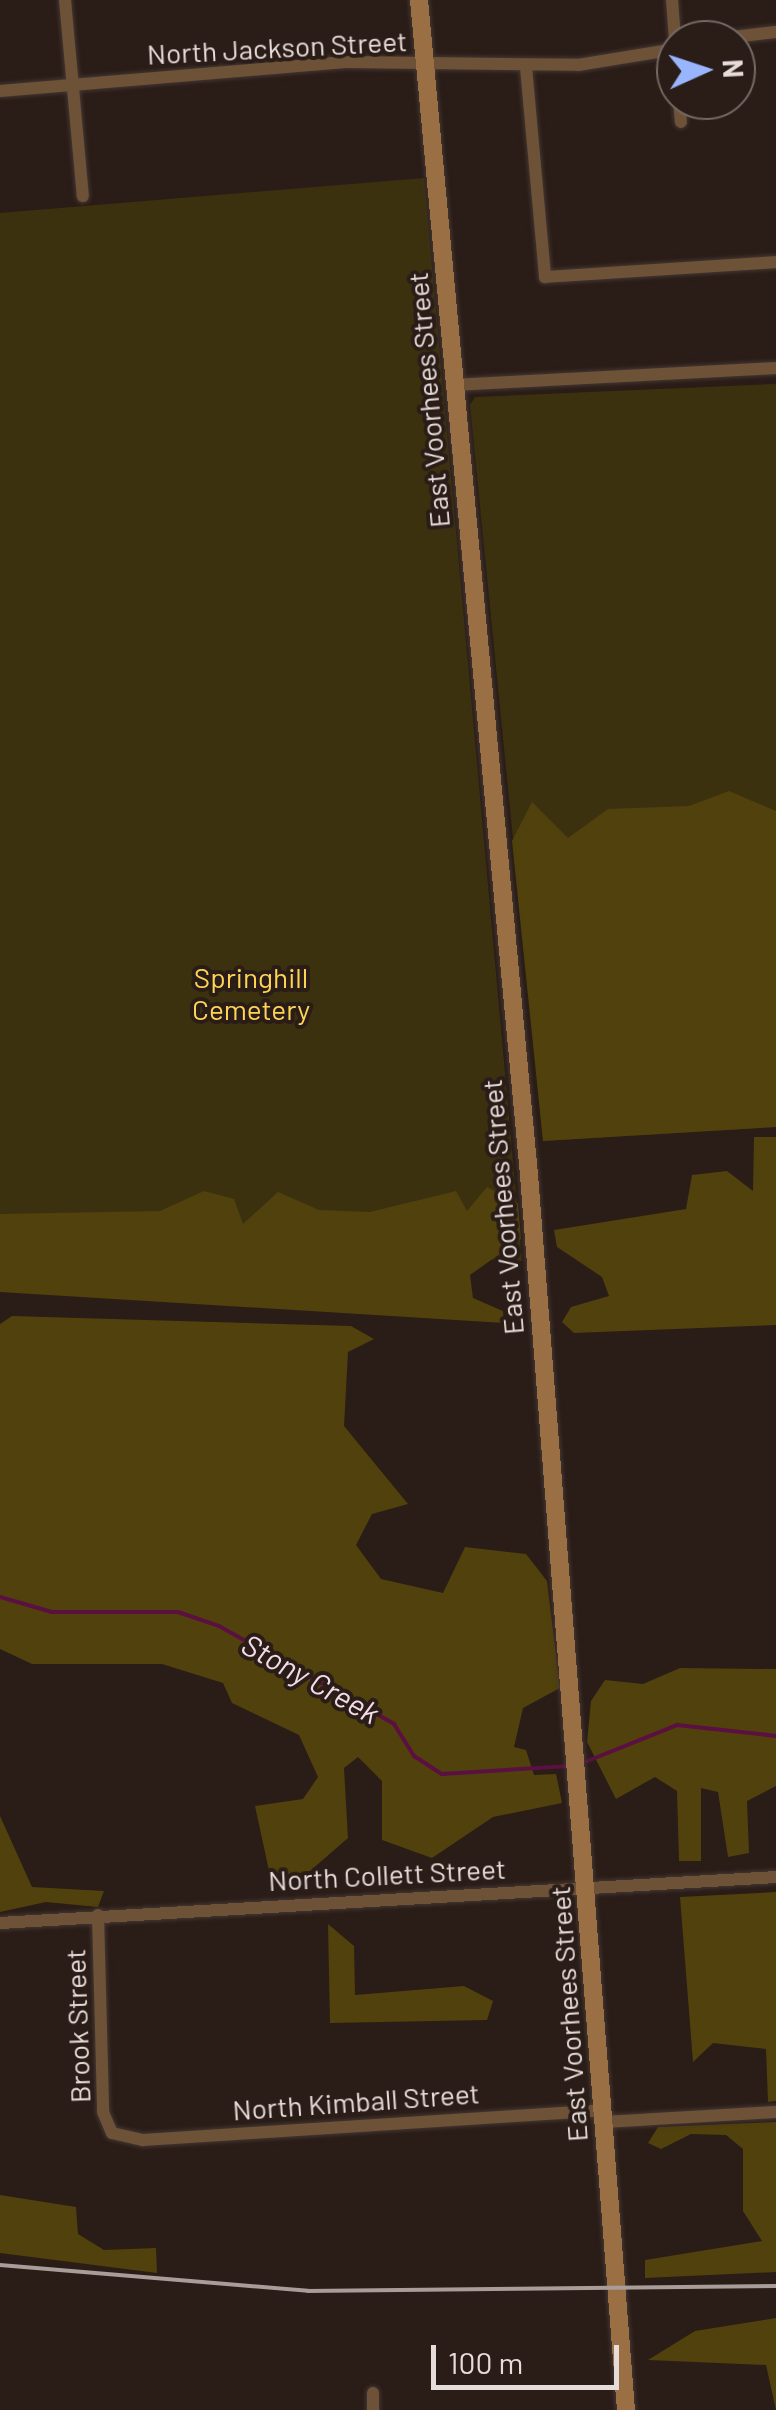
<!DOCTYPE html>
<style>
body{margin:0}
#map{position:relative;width:776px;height:2410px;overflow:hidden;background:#2a1c17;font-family:Barlow,sans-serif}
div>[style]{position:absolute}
.green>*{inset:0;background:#3c310f}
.forest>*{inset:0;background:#51410c}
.stream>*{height:4px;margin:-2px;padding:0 2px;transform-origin:2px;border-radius:2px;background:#5b1041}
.roads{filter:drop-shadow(0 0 2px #443732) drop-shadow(0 0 2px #443732)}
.minor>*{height:12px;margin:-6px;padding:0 6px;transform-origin:6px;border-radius:6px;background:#6e5238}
.secondary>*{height:18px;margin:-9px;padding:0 9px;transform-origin:9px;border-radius:9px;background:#9a6f44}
.rail>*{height:4px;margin:-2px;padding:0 2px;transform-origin:2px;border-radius:2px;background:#a89d99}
span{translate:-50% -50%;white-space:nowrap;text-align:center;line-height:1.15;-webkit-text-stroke:8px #2a1c17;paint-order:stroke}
.street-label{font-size:28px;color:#e6dcd9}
.park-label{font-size:28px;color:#fed455}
.water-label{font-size:30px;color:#f3dce7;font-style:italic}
.north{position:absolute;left:656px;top:20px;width:100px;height:100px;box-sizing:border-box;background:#2a1c17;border:2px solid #756965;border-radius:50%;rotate:87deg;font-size:28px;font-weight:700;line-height:40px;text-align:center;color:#e6dcd9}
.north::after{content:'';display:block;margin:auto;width:35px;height:45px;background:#98b5fd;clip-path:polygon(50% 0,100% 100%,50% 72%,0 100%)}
.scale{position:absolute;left:431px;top:2345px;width:188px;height:45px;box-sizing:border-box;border:5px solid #e6dcd9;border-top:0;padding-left:12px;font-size:30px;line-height:35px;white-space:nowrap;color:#e6dcd9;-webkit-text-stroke:8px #2a1c17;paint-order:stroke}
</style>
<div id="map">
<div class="green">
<i style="clip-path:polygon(424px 178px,522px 1261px,0 1236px,0 213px)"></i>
<i style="clip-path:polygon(776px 384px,776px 1127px,543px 1141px,470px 405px,475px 397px)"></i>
</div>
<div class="forest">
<i style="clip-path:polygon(729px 791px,776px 811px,776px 1127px,543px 1141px,512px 841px,532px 802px,568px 838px,608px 809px,689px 806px)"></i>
<i style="clip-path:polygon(754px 1137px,776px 1137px,776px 1325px,574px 1333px,562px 1322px,571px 1307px,609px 1296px,602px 1277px,557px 1247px,554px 1230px,686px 1209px,692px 1175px,727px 1171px,753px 1191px)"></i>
<i style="clip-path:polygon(487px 1187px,518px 1203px,521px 1239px,470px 1275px,473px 1298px,503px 1311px,504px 1323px,0 1292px,0 1214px,160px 1211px,204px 1191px,234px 1199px,243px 1224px,278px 1192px,319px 1210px,370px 1212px,456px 1191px,467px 1211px)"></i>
<i style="clip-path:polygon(12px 1316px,351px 1326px,374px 1339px,348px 1352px,344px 1426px,408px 1504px,372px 1514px,356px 1545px,381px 1579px,443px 1593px,465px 1547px,526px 1554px,547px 1581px,560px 1688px,523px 1708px,514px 1747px,526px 1750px,534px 1775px,556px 1774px,562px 1803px,493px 1817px,432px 1858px,382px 1840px,382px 1781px,358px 1757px,344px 1768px,348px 1838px,310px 1871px,271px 1880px,255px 1806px,303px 1799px,318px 1777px,299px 1735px,232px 1703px,223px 1683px,162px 1664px,32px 1664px,0 1649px,0 1324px)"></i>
<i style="clip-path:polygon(680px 1668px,776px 1669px,776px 1786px,747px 1801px,749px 1853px,728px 1857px,718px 1792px,701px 1788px,701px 1861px,679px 1861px,677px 1791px,655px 1777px,616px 1799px,587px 1742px,591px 1701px,605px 1680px,643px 1684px)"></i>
<i style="clip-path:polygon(0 1816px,32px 1887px,104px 1891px,98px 1907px,46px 1902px,0 1912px)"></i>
<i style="clip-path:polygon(776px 1892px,776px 2101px,768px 2102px,766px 2049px,713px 2043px,693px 2062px,680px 1897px)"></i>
<i style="clip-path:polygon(328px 1924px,354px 1946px,355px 1995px,464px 1986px,493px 2001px,487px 2020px,330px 2023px)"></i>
<i style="clip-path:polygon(776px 2122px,776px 2272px,645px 2278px,645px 2260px,762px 2241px,743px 2211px,743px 2149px,726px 2135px,691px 2134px,661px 2149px,648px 2143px,658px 2127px)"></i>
<i style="clip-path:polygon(0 2195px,76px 2207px,78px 2234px,104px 2250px,156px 2248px,157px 2273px,0 2253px)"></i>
<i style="clip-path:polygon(776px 2318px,776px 2410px,766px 2365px,648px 2360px,695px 2331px)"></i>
</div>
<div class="stream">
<i style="left:0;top:1597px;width:54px;rotate:16.1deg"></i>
<i style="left:52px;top:1612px;width:126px"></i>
<i style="left:178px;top:1612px;width:43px;rotate:18.9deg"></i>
<i style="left:219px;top:1626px;width:201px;rotate:29.2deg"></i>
<i style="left:394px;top:1724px;width:38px;rotate:58deg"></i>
<i style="left:414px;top:1756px;width:33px;rotate:33deg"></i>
<i style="left:442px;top:1774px;width:128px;rotate:-3.6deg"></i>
<i style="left:580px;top:1764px;width:105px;rotate:-21.9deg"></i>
<i style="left:677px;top:1725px;width:100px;rotate:6.3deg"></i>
</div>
<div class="roads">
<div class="minor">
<i style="left:65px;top:0;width:197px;rotate:84.8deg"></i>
<i style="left:672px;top:0;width:52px;rotate:85.6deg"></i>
<i style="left:707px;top:40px;width:69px;rotate:-6.6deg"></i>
<i style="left:526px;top:67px;width:211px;rotate:84.8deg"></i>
<i style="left:545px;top:277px;width:231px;rotate:-3.7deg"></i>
<i style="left:0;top:91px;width:347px;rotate:-4.8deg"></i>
<i style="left:346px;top:62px;width:232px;rotate:0.7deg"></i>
<i style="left:578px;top:65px;width:99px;rotate:-9.3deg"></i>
<i style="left:679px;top:100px;width:22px;rotate:85deg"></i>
<i style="left:454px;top:385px;width:322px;rotate:-3deg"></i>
<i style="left:98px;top:1915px;width:197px;rotate:88.5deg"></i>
<i style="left:103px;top:2112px;width:23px;rotate:67deg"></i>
<i style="left:112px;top:2133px;width:32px;rotate:13deg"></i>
<i style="left:143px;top:2140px;width:462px;rotate:-3.7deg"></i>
<i style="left:0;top:1923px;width:777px;rotate:-3.39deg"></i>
<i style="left:604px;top:2122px;width:172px;rotate:-3.3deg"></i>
<i style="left:373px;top:2410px;width:17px;rotate:-90deg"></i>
</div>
<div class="secondary">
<i style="left:419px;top:0;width:1180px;rotate:84.65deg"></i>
<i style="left:529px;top:1175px;width:1239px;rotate:85.51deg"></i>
</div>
</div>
<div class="rail">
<i style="left:0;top:2265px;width:309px;rotate:4.8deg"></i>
<i style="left:308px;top:2291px;width:468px;rotate:-0.6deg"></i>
</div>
<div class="street-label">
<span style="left:277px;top:47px;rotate:-3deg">North Jackson Street</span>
<span style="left:428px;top:400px;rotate:-95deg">East Voorhees Street</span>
<span style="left:502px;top:1207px;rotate:-95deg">East Voorhees Street</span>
<span style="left:387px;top:1874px;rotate:-3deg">North Collett Street</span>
<span style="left:568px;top:2014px;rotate:-94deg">East Voorhees Street</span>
<span style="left:77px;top:2026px;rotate:-92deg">Brook Street</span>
<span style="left:356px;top:2101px;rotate:-4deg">North Kimball Street</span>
</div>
<div class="park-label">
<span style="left:251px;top:993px">Springhill<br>Cemetery</span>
</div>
<div class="water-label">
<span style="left:311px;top:1678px;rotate:29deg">Stony Creek</span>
</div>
<div class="north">N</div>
<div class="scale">100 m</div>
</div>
